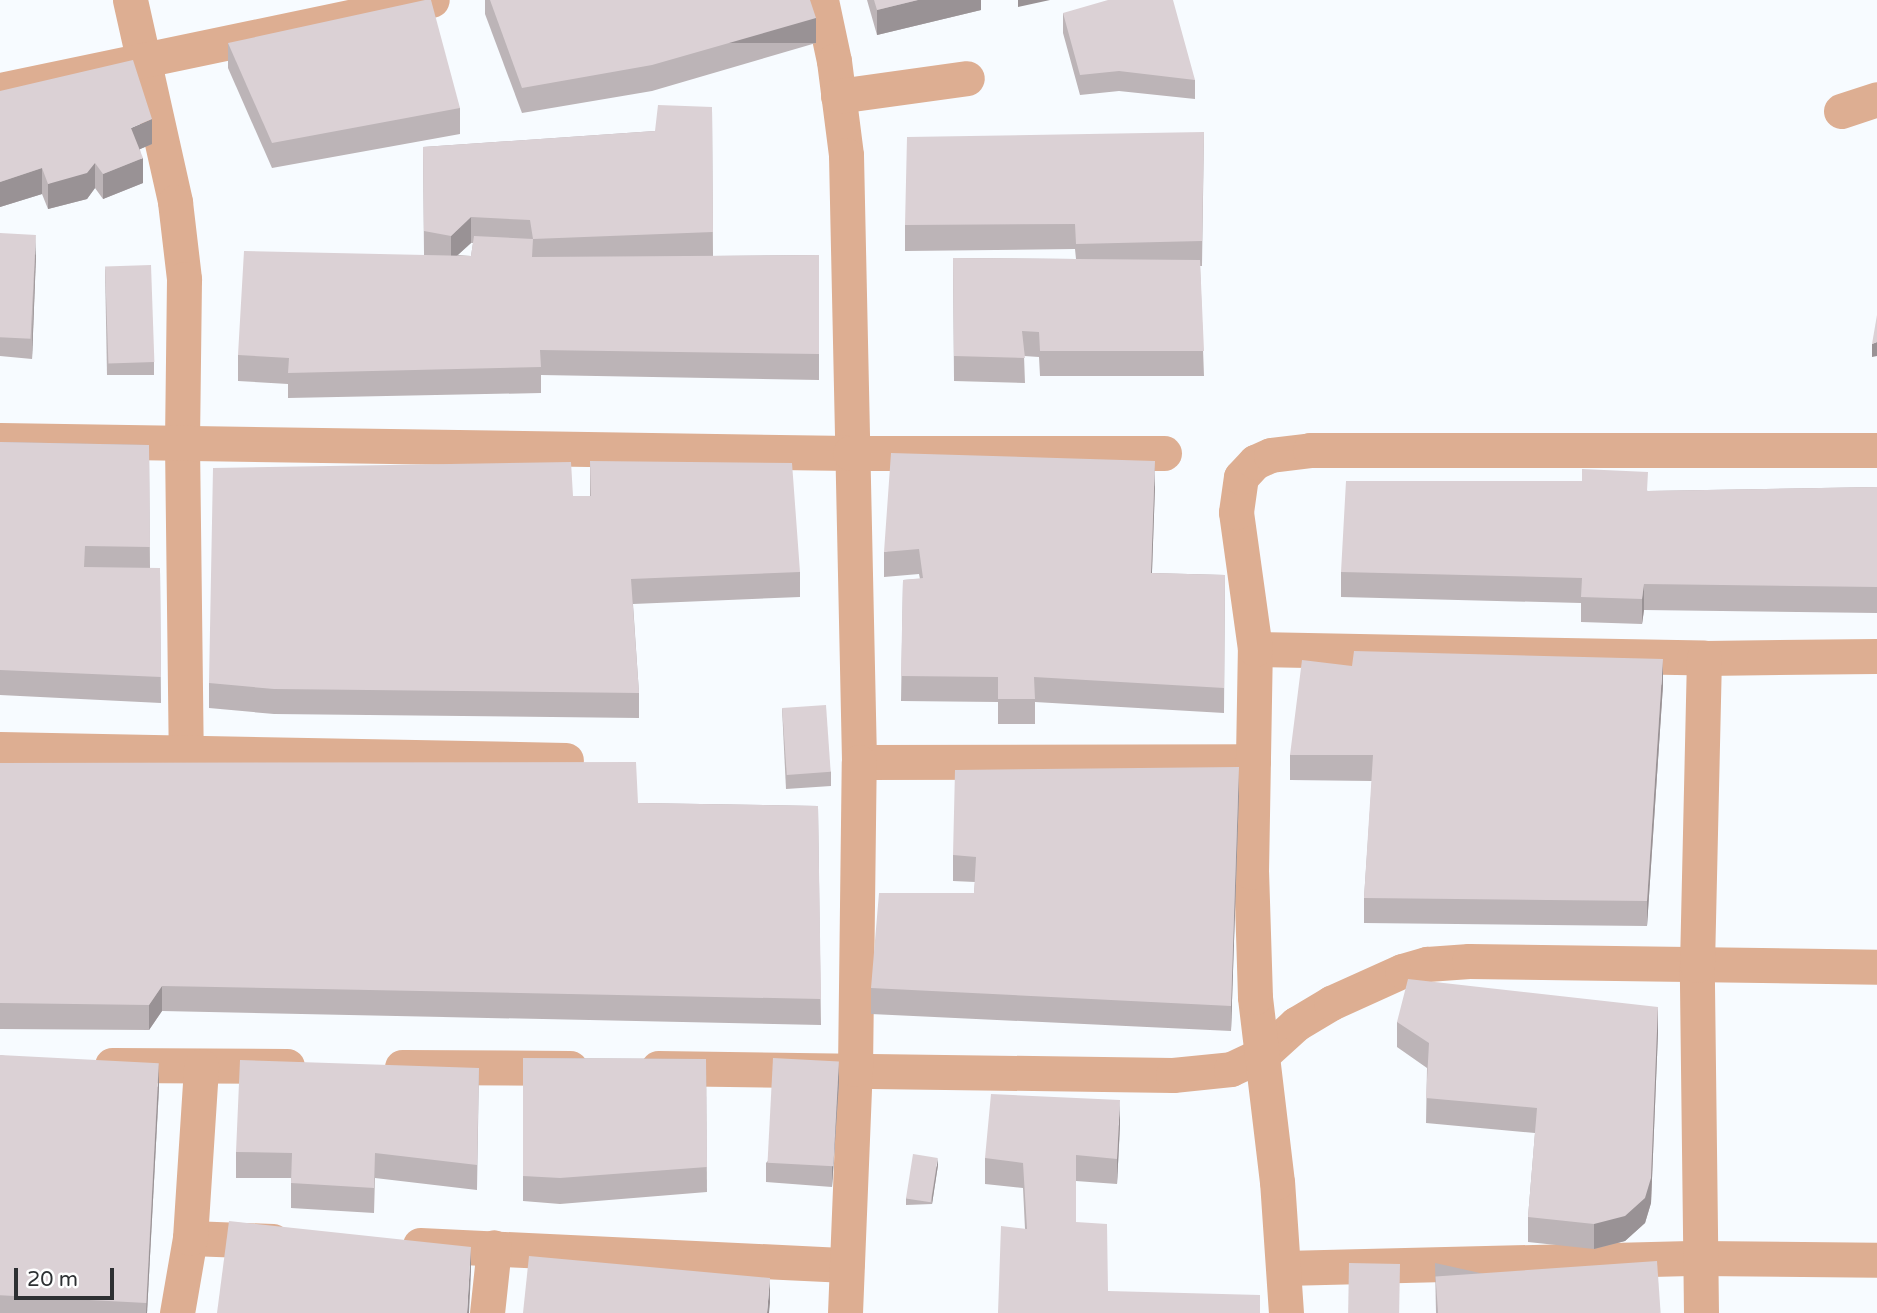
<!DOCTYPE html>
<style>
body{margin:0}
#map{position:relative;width:1877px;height:1313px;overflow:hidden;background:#f7fbff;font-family:"Varela Round",sans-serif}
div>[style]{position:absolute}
.minor>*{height:35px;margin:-17.5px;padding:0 17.5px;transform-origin:17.5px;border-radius:17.5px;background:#ddae92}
.wall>*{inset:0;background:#bcb4b7}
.shaded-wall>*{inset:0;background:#999295;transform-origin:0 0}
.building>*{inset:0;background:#dbd1d5;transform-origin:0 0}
span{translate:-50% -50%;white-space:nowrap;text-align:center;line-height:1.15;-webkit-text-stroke:7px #fff;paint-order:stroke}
.scale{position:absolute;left:14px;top:1268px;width:100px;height:32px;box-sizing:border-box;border:4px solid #2d3032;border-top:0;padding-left:9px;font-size:21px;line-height:24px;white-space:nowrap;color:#2d3032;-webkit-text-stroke:5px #fff;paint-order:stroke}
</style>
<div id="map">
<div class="minor">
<i style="left:130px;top:0;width:207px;rotate:77.4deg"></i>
<i style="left:175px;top:202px;width:78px;rotate:83.3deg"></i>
<i style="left:184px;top:279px;width:164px;rotate:90.7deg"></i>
<i style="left:182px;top:443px;width:311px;rotate:89.3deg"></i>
<i style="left:821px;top:0;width:62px;rotate:78deg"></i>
<i style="left:834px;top:61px;width:95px;rotate:82.7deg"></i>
<i style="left:846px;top:155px;width:607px;rotate:88.77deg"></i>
<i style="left:859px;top:762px;width:394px;rotate:-0.1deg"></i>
<i style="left:0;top:90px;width:441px;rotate:-11.8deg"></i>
<i style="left:838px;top:96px;width:130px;rotate:-7.9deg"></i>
<i style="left:1841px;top:111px;width:38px;rotate:-18deg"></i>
<i style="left:0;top:440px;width:850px;rotate:0.88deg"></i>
<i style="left:850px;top:453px;width:314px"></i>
<i style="left:1255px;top:649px;width:449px;rotate:1.1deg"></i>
<i style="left:1704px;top:658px;width:173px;rotate:-0.7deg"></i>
<i style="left:0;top:749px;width:566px;rotate:1.11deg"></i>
<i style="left:112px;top:1065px;width:175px;rotate:0.3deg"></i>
<i style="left:402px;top:1067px;width:168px;rotate:0.3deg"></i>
<i style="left:658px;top:1068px;width:515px;rotate:0.78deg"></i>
<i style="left:1173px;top:1075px;width:58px;rotate:-5.9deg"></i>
<i style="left:1231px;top:1069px;width:35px;rotate:-25deg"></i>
<i style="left:1263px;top:1054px;width:45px;rotate:-42.3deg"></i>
<i style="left:1296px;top:1024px;width:41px;rotate:-31deg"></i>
<i style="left:1331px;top:1003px;width:78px;rotate:-24.3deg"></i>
<i style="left:1402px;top:971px;width:26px;rotate:-16deg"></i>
<i style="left:1427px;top:964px;width:42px;rotate:-4.1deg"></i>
<i style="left:1469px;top:961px;width:408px;rotate:0.8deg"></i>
<i style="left:190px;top:1238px;width:83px;rotate:2.1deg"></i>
<i style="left:420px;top:1245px;width:427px;rotate:2.7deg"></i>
<i style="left:1284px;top:1268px;width:416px;rotate:-1.4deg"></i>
<i style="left:1700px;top:1258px;width:177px;rotate:0.6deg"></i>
<i style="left:177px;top:1313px;width:76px;rotate:-80.2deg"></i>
<i style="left:190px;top:1238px;width:172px;rotate:-86.3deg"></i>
<i style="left:487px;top:1313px;width:66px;rotate:-83.9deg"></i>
<i style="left:845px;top:1313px;width:244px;rotate:-87.7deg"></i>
<i style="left:855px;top:1069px;width:307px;rotate:-89.3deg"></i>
<i style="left:1286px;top:1313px;width:131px;rotate:-93.9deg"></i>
<i style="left:1277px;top:1182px;width:186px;rotate:-96.8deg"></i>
<i style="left:1255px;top:997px;width:125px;rotate:-91.8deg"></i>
<i style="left:1251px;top:872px;width:223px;rotate:-89deg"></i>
<i style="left:1255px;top:649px;width:138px;rotate:-97.9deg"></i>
<i style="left:1236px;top:512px;width:35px;rotate:-82deg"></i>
<i style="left:1241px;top:477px;width:21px;rotate:-47deg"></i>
<i style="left:1255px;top:462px;width:17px;rotate:-24deg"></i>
<i style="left:1271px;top:455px;width:39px;rotate:-7deg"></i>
<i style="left:1310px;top:450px;width:567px"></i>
<i style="left:1701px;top:1313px;width:348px;rotate:-90.7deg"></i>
<i style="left:1697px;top:965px;width:307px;rotate:-88.7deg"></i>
</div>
<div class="wall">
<i style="clip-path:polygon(485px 0,810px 0,816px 43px,652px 91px,522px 113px,485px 14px)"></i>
<i style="clip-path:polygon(867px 0,981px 0,981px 10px,877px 35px)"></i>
<i style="clip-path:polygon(1063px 13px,1195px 80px,1195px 99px,1119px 91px,1080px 95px,1063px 33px)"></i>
<i style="clip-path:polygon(228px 43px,460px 108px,460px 134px,272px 168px,228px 68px)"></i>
<i style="clip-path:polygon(0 91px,152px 144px,140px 149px,143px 183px,103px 199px,95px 188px,87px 199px,48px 209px,42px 194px,0 207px)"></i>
<i style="clip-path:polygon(evenodd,712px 107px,713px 256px,819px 255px,819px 380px,541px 375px,541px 393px,288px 398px,288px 384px,238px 381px,238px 355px,424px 255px,423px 147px,655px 131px,712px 107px,471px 243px,473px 243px,471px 256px,458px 255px,471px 243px)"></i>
<i style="clip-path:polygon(1204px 132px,1202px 266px,1200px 266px,1204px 376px,1040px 376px,1039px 357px,1024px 356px,1025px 383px,954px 381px,953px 258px,1076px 259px,1075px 249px,905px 251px,905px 225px)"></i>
<i style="clip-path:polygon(0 233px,36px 255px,32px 359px,0 356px)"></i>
<i style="clip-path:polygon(105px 268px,154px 362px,154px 375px,107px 375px)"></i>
<i style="clip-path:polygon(0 442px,149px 445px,150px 568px,160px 568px,161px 703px,0 695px)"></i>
<i style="clip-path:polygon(590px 461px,800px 572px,800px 597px,633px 604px,639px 693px,639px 718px,274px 714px,209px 708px,209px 683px,573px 496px,590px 496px)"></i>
<i style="clip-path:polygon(1582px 469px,1648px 491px,1877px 487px,1877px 613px,1644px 610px,1642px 624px,1581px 622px,1581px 603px,1341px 597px,1341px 572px,1582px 481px)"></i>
<i style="clip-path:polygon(1155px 486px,1152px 573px,1225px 575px,1224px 713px,1035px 702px,1035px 724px,998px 724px,998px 702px,901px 701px,903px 580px,920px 579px,919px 574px,884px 577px,884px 552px)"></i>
<i style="clip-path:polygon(1352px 666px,1663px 685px,1647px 926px,1364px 923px,1364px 898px,1372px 781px,1290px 780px,1290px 755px)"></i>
<i style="clip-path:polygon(782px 708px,831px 772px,831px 786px,786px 789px)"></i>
<i style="clip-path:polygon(0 763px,638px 803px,818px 806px,821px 1025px,162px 1011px,149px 1030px,0 1029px)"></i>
<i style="clip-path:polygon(1239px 793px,1231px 1031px,871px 1014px,871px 988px,974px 893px,975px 882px,953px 881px,953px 855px)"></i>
<i style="clip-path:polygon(1397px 1022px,1658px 1033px,1651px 1203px,1645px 1223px,1625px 1241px,1594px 1249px,1528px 1242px,1528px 1217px,1535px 1133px,1426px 1123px,1427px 1068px,1397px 1047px)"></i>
<i style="clip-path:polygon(0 1055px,159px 1087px,147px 1313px,0 1313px)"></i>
<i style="clip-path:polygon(523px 1058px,706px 1059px,707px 1192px,560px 1204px,523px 1201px)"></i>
<i style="clip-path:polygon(479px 1068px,477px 1190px,375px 1178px,374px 1213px,291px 1208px,291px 1178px,236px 1178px,236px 1152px)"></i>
<i style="clip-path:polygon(839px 1082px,832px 1187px,766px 1182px,766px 1163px)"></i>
<i style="clip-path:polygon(1120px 1125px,1117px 1184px,1076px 1181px,998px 1313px,1025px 1229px,1023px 1188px,985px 1184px,985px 1158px)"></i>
<i style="clip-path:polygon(938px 1165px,932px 1204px,906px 1205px,906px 1198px)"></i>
<i style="clip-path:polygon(1435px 1263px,1661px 1313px,1436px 1313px)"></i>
</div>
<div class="shaded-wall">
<i style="clip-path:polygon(918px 0,981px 0,981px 10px,877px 35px,877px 10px)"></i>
<i style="clip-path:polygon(1018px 0,1050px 0,1018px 7px)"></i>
<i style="left:816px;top:18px;width:25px;height:171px;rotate:90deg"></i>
<i style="clip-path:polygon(152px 119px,152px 144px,131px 153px,131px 128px)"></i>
<i style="clip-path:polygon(143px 158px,143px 183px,103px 199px,103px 174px)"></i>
<i style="clip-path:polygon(95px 163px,95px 188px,87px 199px,48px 209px,48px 184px)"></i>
<i style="clip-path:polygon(42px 168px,42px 194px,0 207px,0 182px)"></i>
<i style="clip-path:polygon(471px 217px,471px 243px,451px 261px,451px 236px)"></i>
<i style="clip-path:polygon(36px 235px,36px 255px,32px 359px,32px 340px)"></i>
<i style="clip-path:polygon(1877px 342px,1877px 356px,1872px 357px,1872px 344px)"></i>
<i style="clip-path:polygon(1155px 461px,1155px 486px,1151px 599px,1151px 573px)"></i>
<i style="clip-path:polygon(1644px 584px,1644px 610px,1642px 624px,1642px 599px)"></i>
<i style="clip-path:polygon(1663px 659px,1663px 685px,1647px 926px,1647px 901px)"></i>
<i style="clip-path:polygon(1239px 767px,1239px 793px,1231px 1031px,1231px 1006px)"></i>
<i style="clip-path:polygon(162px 986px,162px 1011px,149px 1030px,149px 1005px)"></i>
<i style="clip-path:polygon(1658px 1007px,1658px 1033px,1651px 1203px,1645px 1223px,1625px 1241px,1594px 1249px,1594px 1224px)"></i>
<i style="clip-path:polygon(159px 1062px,159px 1087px,147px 1313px,146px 1313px)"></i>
<i style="clip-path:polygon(839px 1062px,839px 1082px,832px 1187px,832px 1167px)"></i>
<i style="clip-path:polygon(1120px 1100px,1120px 1125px,1117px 1184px,1117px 1159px)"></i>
<i style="clip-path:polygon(938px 1158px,938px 1165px,932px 1204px,932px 1197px)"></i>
<i style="clip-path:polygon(471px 1247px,471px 1272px,469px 1313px,467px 1313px)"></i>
<i style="clip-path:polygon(770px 1278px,770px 1303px,769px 1313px,767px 1313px)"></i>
</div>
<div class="building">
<i style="clip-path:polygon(425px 0,431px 0,460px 108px,272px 143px,228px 43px)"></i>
<i style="clip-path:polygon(490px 0,810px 0,816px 18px,652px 65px,522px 88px)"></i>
<i style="clip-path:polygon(874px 0,918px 0,877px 10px)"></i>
<i style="clip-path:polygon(1108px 0,1173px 0,1195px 80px,1119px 71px,1080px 75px,1063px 13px)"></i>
<i style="clip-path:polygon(133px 60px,152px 119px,131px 128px,143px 158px,103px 174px,95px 163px,87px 173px,48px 184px,42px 168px,0 182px,0 91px)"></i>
<i style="clip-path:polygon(658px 105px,712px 107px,713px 232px,533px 239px,532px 257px,819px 255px,819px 354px,540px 350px,541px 367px,288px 373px,289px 358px,238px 355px,244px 251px,471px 256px,474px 236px,533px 239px,530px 220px,471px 217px,451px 236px,424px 231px,423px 147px,655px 131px)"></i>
<i style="clip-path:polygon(1204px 132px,1202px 241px,1076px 244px,1075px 224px,905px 225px,907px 137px)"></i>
<i style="left:0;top:233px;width:36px;height:104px;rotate:3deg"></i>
<i style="clip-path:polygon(953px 258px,1200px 260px,1204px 351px,1040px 351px,1039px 332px,1022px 331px,1025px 358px,954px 356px)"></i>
<i style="left:151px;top:265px;width:97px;height:46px;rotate:88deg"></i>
<i style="clip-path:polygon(1877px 315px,1877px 342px,1872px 344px)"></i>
<i style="clip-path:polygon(0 442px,149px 445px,150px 547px,85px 546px,84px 567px,160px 568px,161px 677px,0 670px)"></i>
<i style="clip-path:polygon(891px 453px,1155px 461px,1151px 573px,1225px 575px,1224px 688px,1034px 677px,1035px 699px,998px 699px,998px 677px,901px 676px,903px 580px,923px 578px,919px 549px,884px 552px)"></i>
<i style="clip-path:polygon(590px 461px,792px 463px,800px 572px,631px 579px,639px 693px,274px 689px,209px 683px,213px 468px,571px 462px,573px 496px,591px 496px)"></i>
<i style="clip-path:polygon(1582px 469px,1648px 472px,1647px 491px,1877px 487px,1877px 587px,1644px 584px,1642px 599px,1581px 597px,1582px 578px,1341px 572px,1346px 481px,1582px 481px)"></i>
<i style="clip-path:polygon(1354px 651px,1663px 659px,1647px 901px,1364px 898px,1373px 755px,1290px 755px,1302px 660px,1352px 666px)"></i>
<i style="left:826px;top:705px;width:67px;height:44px;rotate:86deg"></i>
<i style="clip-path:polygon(636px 762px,638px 803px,818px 806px,821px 999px,162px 986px,149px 1005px,0 1003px,0 763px)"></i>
<i style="clip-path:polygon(1239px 767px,1231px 1006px,871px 988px,879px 893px,974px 893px,976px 857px,953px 855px,955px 770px)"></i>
<i style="clip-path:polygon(1408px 979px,1658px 1007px,1651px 1178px,1645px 1198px,1625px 1216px,1594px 1224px,1528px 1217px,1537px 1108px,1426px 1098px,1429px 1043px,1397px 1022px)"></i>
<i style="left:0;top:1055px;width:159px;height:240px;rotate:3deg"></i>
<i style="clip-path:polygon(523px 1058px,706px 1059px,707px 1167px,560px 1178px,523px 1176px)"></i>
<i style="left:773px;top:1058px;width:66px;height:105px;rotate:3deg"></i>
<i style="clip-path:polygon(240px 1060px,479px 1068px,477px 1165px,375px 1153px,374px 1188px,291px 1183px,292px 1153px,236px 1152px)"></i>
<i style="clip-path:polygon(991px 1094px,1120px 1100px,1117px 1159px,1076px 1155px,1076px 1222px,1107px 1224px,1108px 1291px,1260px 1295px,1260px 1313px,998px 1313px,1001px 1226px,1027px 1229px,1023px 1163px,985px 1158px)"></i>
<i style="left:913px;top:1154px;width:25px;height:45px;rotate:9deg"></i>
<i style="clip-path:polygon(229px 1221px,471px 1247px,467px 1313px,217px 1313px)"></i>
<i style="clip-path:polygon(529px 1256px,770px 1278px,767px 1313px,523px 1313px)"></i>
<i style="left:1657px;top:1261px;width:52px;height:222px;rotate:86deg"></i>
<i style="left:1349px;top:1263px;width:51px;height:50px;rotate:1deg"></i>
</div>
<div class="scale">20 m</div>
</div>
